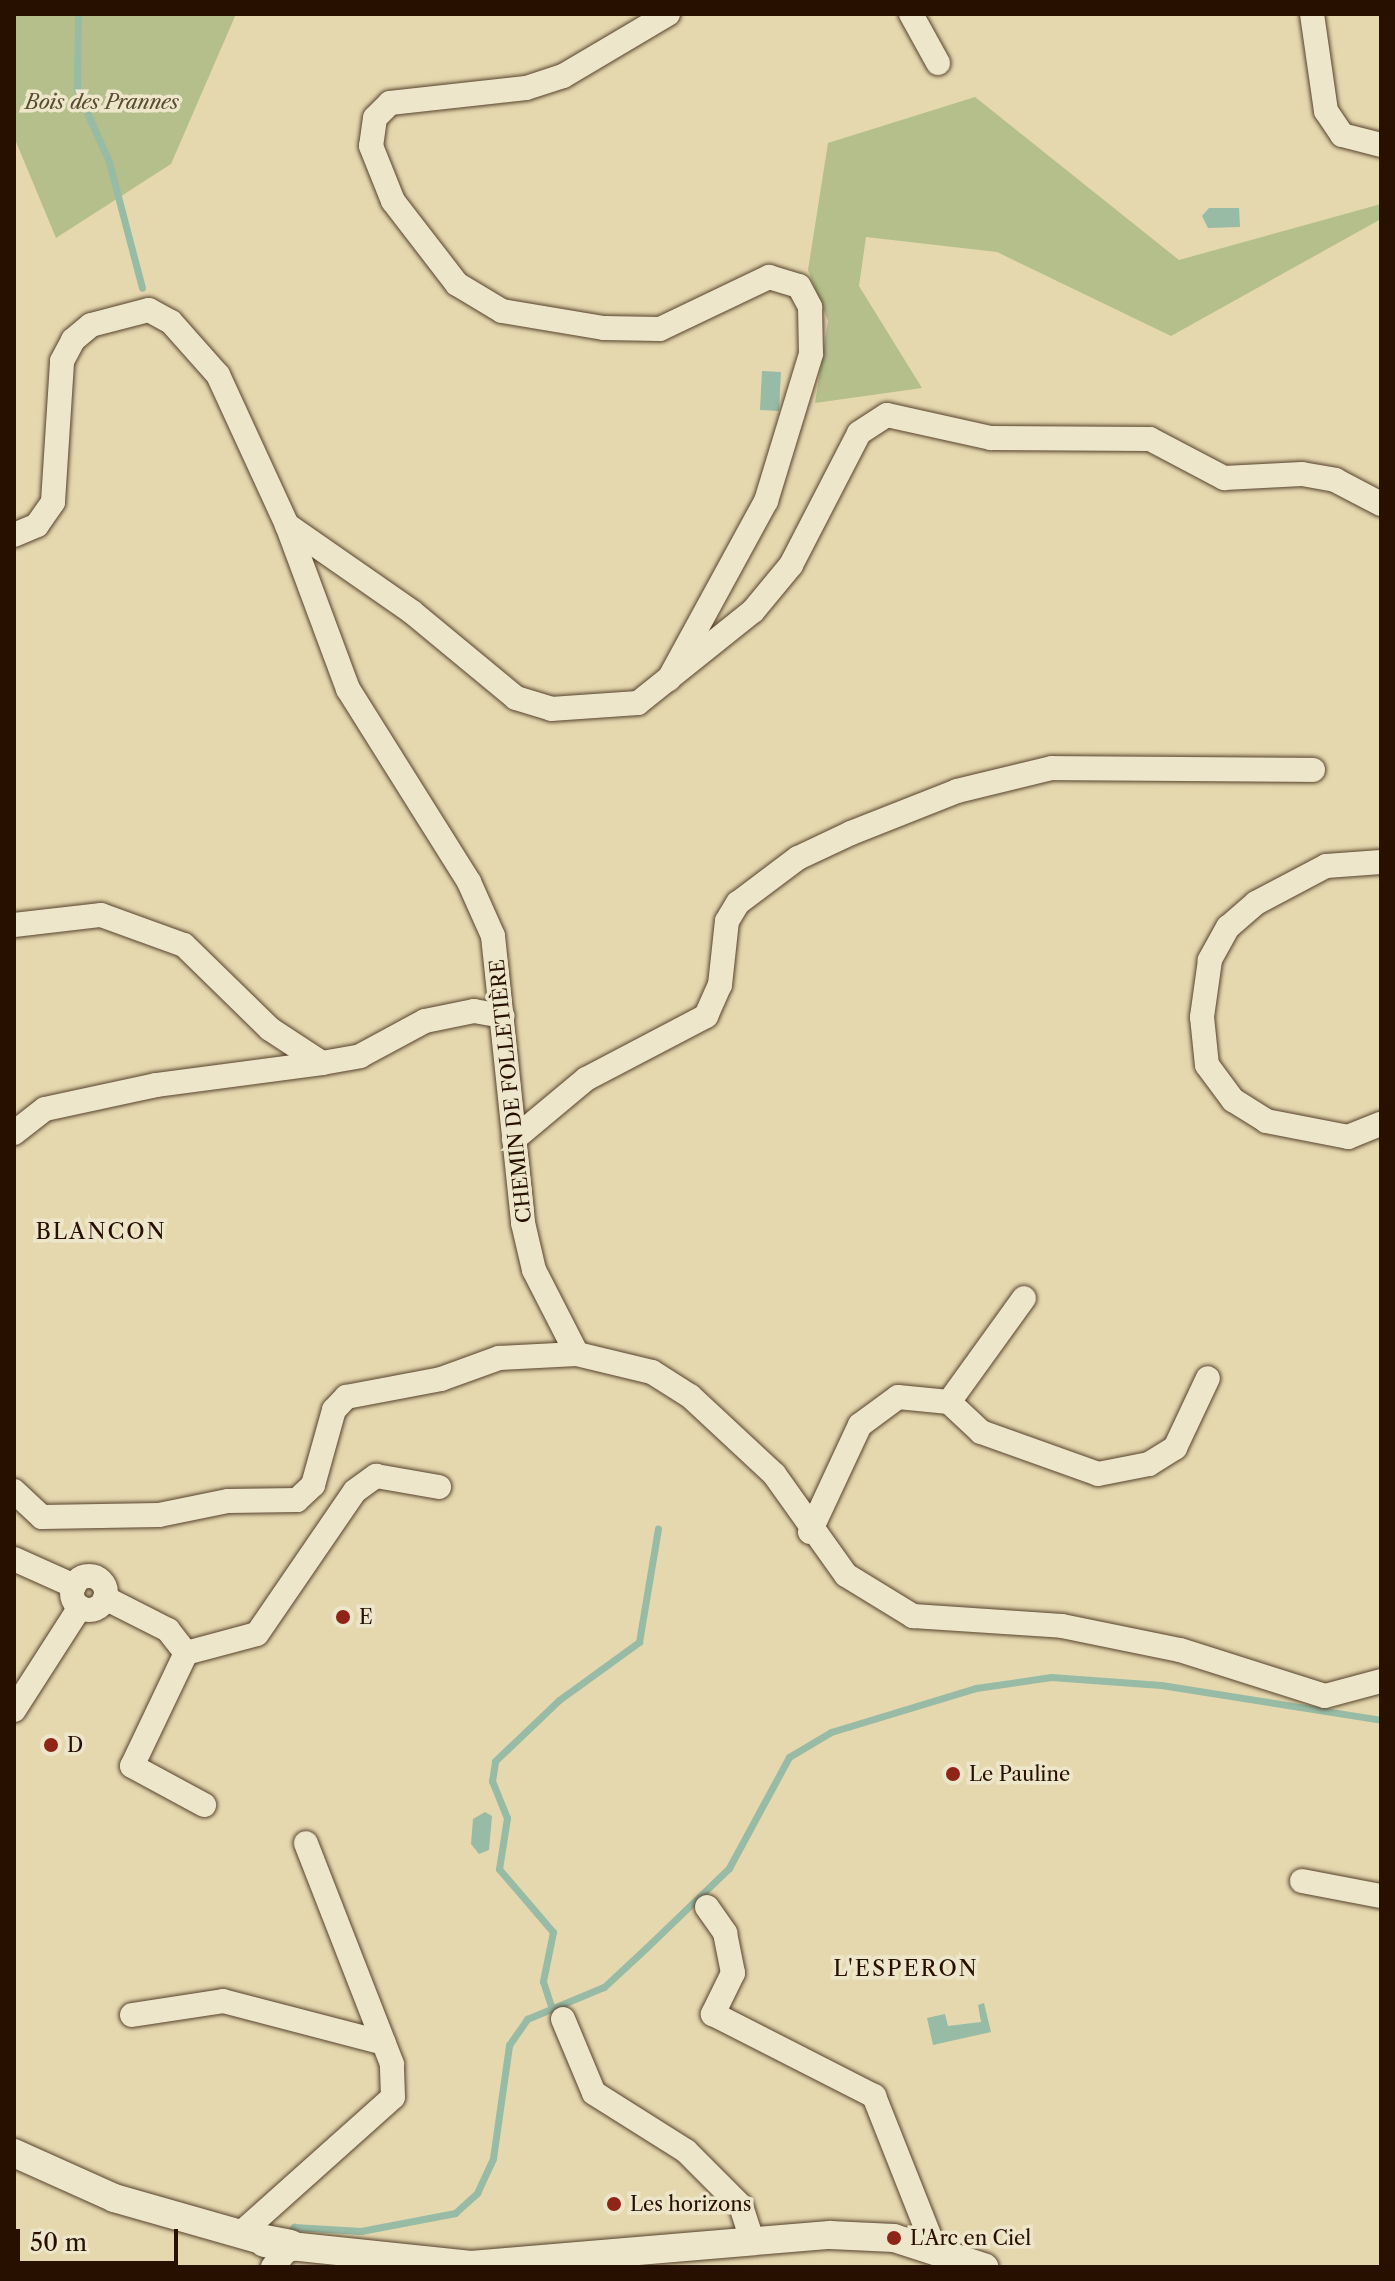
<!DOCTYPE html>
<meta charset="utf-8">
<style>
body{margin:0}
#map{position:relative;width:1395px;height:2281px;overflow:hidden;background:#e5d8af;font-family:"Libre Caslon Text",serif}
div>[style]{position:absolute}
.green>*{inset:0;background:#b4bf8c}
.water>*{inset:0;background:#97bba5;transform-origin:0 0}
.stream>*{height:7px;margin:-3.5px;padding:0 3.5px;transform-origin:3.5px;border-radius:3.5px;background:#97bba5}
.roads{filter:drop-shadow(0 0 2px #56422c) drop-shadow(0 0 2px #56422c)}
.minor>*{height:24px;margin:-12px;padding:0 12px;transform-origin:12px;border-radius:12px;background:#eee6cb}
.minor>.ring{margin:-12px;padding:0;box-sizing:content-box;background:none;border:24px solid #eee6cb;border-radius:50%}
.tertiary>*{height:28px;margin:-14px;padding:0 14px;transform-origin:14px;border-radius:14px;background:#eee6cb}
.secondary>*{height:32px;margin:-16px;padding:0 16px;transform-origin:16px;border-radius:16px;background:#eee6cb}
.dots>*{width:22px;height:22px;translate:-50% -50%;box-sizing:border-box;border:4px solid #eee6cb;border-radius:50%}
span{translate:-50% -50%;white-space:nowrap;text-align:center;line-height:1.15;-webkit-text-stroke:7px #eee6cb;paint-order:stroke}
.park-label{font-size:20px;color:#584d31;font-style:italic}
.street-label{font-size:20px;color:#271000}
.poi-label{font-size:20px;color:#271000}
.left{translate:0 -50%;text-align:left}
.neighbourhood-label{font-size:22px;color:#271000;letter-spacing:2px}
.frame{position:absolute;inset:0;border:16px solid #271000;pointer-events:none}
.scale{position:absolute;left:16px;top:2229px;width:162px;height:36px;box-sizing:border-box;border:4px solid #271000;border-top:0;padding-left:10px;font-size:24px;line-height:28px;white-space:nowrap;color:#271000;-webkit-text-stroke:6px #eee6cb;paint-order:stroke}
</style>
<div id="map">
<div class="green">
<i style="clip-path:polygon(14px 14px,236px 14px,171px 164px,56px 238px,14px 137px)"></i>
<i style="clip-path:polygon(975px 97px,1179px 260px,1381px 204px,1381px 219px,1171px 336px,997px 252px,866px 237px,859px 286px,922px 388px,815px 403px,828px 321px,808px 270px,828px 143px)"></i>
</div>
<div class="water">
<i style="clip-path:polygon(1209px 208px,1239px 208px,1240px 227px,1208px 228px,1202px 216px)"></i>
<i style="left:762px;top:371px;width:19px;height:39px;rotate:3deg"></i>
<i style="clip-path:polygon(485px 1812px,492px 1816px,489px 1850px,479px 1854px,471px 1844px,473px 1819px)"></i>
<i style="clip-path:polygon(984px 2003px,991px 2032px,933px 2045px,927px 2018px,945px 2014px,948px 2026px,981px 2022px,978px 2005px)"></i>
</div>
<div class="stream">
<i style="left:78px;top:14px;width:76px;rotate:90.8deg"></i>
<i style="left:77px;top:90px;width:79px;rotate:66deg"></i>
<i style="left:109px;top:162px;width:130px;rotate:75.3deg"></i>
<i style="left:551px;top:2006px;width:26px;rotate:-108deg"></i>
<i style="left:543px;top:1981px;width:50px;rotate:-78.5deg"></i>
<i style="left:553px;top:1932px;width:83px;rotate:-130.6deg"></i>
<i style="left:499px;top:1869px;width:52px;rotate:-81.1deg"></i>
<i style="left:507px;top:1818px;width:40px;rotate:-112deg"></i>
<i style="left:492px;top:1781px;width:20px;rotate:-81deg"></i>
<i style="left:495px;top:1761px;width:88px;rotate:-43.6deg"></i>
<i style="left:559px;top:1700px;width:99px;rotate:-35.9deg"></i>
<i style="left:639px;top:1642px;width:115px;rotate:-80.5deg"></i>
<i style="left:287px;top:2235px;width:11px;rotate:-49deg"></i>
<i style="left:294px;top:2227px;width:67px;rotate:3.4deg"></i>
<i style="left:361px;top:2231px;width:96px;rotate:-10.8deg"></i>
<i style="left:455px;top:2213px;width:30px;rotate:-42deg"></i>
<i style="left:477px;top:2193px;width:38px;rotate:-65deg"></i>
<i style="left:493px;top:2158px;width:114px;rotate:-81.9deg"></i>
<i style="left:509px;top:2045px;width:32px;rotate:-55deg"></i>
<i style="left:527px;top:2019px;width:83px;rotate:-22.6deg"></i>
<i style="left:604px;top:1987px;width:59px;rotate:-42.9deg"></i>
<i style="left:647px;top:1947px;width:114px;rotate:-43.9deg"></i>
<i style="left:729px;top:1868px;width:126px;rotate:-61.6deg"></i>
<i style="left:789px;top:1757px;width:49px;rotate:-30.8deg"></i>
<i style="left:831px;top:1732px;width:152px;rotate:-16.9deg"></i>
<i style="left:976px;top:1688px;width:76px;rotate:-8.3deg"></i>
<i style="left:1051px;top:1677px;width:110px;rotate:4.2deg"></i>
<i style="left:1161px;top:1685px;width:223px;rotate:9deg"></i>
</div>
<div class="roads">
<div class="minor">
<i style="left:668px;top:14px;width:122px;rotate:149.4deg"></i>
<i style="left:563px;top:76px;width:39px;rotate:162deg"></i>
<i style="left:526px;top:88px;width:137px;rotate:173.7deg"></i>
<i style="left:390px;top:103px;width:21px;rotate:135deg"></i>
<i style="left:375px;top:118px;width:28px;rotate:98deg"></i>
<i style="left:371px;top:146px;width:59px;rotate:68.2deg"></i>
<i style="left:393px;top:201px;width:105px;rotate:52.4deg"></i>
<i style="left:457px;top:284px;width:52px;rotate:31deg"></i>
<i style="left:502px;top:311px;width:103px;rotate:9.5deg"></i>
<i style="left:604px;top:328px;width:56px;rotate:1deg"></i>
<i style="left:660px;top:329px;width:121px;rotate:-25.5deg"></i>
<i style="left:769px;top:277px;width:31px;rotate:17deg"></i>
<i style="left:799px;top:286px;width:24px;rotate:62deg"></i>
<i style="left:810px;top:307px;width:47px;rotate:88.8deg"></i>
<i style="left:811px;top:354px;width:154px;rotate:107deg"></i>
<i style="left:766px;top:501px;width:203px;rotate:118.6deg"></i>
<i style="left:911px;top:14px;width:56px;rotate:61.1deg"></i>
<i style="left:1312px;top:14px;width:98px;rotate:81.8deg"></i>
<i style="left:1326px;top:111px;width:29px;rotate:56deg"></i>
<i style="left:1342px;top:135px;width:40px;rotate:14.4deg"></i>
<i style="left:287px;top:525px;width:175px;rotate:69.6deg"></i>
<i style="left:348px;top:689px;width:228px;rotate:57.9deg"></i>
<i style="left:469px;top:882px;width:59px;rotate:66deg"></i>
<i style="left:493px;top:936px;width:289px;rotate:84deg"></i>
<i style="left:523px;top:1223px;width:48px;rotate:76.8deg"></i>
<i style="left:534px;top:1270px;width:94px;rotate:62.9deg"></i>
<i style="left:577px;top:1354px;width:77px;rotate:13.5deg"></i>
<i style="left:652px;top:1372px;width:45px;rotate:32.3deg"></i>
<i style="left:690px;top:1396px;width:115px;rotate:42.9deg"></i>
<i style="left:774px;top:1474px;width:124px;rotate:54.5deg"></i>
<i style="left:846px;top:1575px;width:79px;rotate:31.5deg"></i>
<i style="left:913px;top:1616px;width:149px;rotate:3.8deg"></i>
<i style="left:1062px;top:1626px;width:120px;rotate:11.5deg"></i>
<i style="left:1180px;top:1650px;width:152px;rotate:17.6deg"></i>
<i style="left:1325px;top:1696px;width:58px;rotate:-15deg"></i>
<i style="left:14px;top:535px;width:25px;rotate:-23deg"></i>
<i style="left:37px;top:525px;width:28px;rotate:-55deg"></i>
<i style="left:53px;top:502px;width:141px;rotate:-86.3deg"></i>
<i style="left:62px;top:361px;width:24px;rotate:-62deg"></i>
<i style="left:73px;top:340px;width:23px;rotate:-40deg"></i>
<i style="left:91px;top:325px;width:60px;rotate:-14.5deg"></i>
<i style="left:149px;top:310px;width:25px;rotate:29deg"></i>
<i style="left:171px;top:322px;width:71px;rotate:48.4deg"></i>
<i style="left:218px;top:375px;width:165px;rotate:65.3deg"></i>
<i style="left:287px;top:525px;width:152px;rotate:34.8deg"></i>
<i style="left:412px;top:612px;width:135px;rotate:39.6deg"></i>
<i style="left:516px;top:698px;width:37px;rotate:17deg"></i>
<i style="left:551px;top:709px;width:87px;rotate:-3.9deg"></i>
<i style="left:638px;top:703px;width:147px;rotate:-38.7deg"></i>
<i style="left:753px;top:611px;width:60px;rotate:-50.4deg"></i>
<i style="left:791px;top:565px;width:148px;rotate:-62.7deg"></i>
<i style="left:859px;top:433px;width:33px;rotate:-33deg"></i>
<i style="left:887px;top:415px;width:107px;rotate:12.5deg"></i>
<i style="left:991px;top:438px;width:159px;rotate:0.4deg"></i>
<i style="left:1150px;top:439px;width:84px;rotate:27.8deg"></i>
<i style="left:1224px;top:478px;width:78px;rotate:-2.9deg"></i>
<i style="left:1302px;top:474px;width:34px;rotate:10deg"></i>
<i style="left:1335px;top:480px;width:52px;rotate:27.6deg"></i>
<i style="left:1381px;top:862px;width:55px;rotate:175.8deg"></i>
<i style="left:1326px;top:866px;width:79px;rotate:152.1deg"></i>
<i style="left:1256px;top:903px;width:37px;rotate:139deg"></i>
<i style="left:1228px;top:927px;width:38px;rotate:119deg"></i>
<i style="left:1210px;top:960px;width:58px;rotate:98deg"></i>
<i style="left:1202px;top:1017px;width:48px;rotate:84.1deg"></i>
<i style="left:1207px;top:1065px;width:44px;rotate:53.4deg"></i>
<i style="left:1233px;top:1100px;width:39px;rotate:32deg"></i>
<i style="left:1266px;top:1121px;width:84px;rotate:11deg"></i>
<i style="left:1348px;top:1137px;width:35px;rotate:-22deg"></i>
<i style="left:14px;top:925px;width:88px;rotate:-6.6deg"></i>
<i style="left:101px;top:915px;width:88px;rotate:19.9deg"></i>
<i style="left:184px;top:945px;width:120px;rotate:44.3deg"></i>
<i style="left:270px;top:1029px;width:62px;rotate:33.2deg"></i>
<i style="left:322px;top:1063px;width:39px;rotate:-10deg"></i>
<i style="left:360px;top:1056px;width:74px;rotate:-28.3deg"></i>
<i style="left:425px;top:1021px;width:50px;rotate:-11.5deg"></i>
<i style="left:474px;top:1011px;width:29px;rotate:10deg"></i>
<i style="left:14px;top:1133px;width:39px;rotate:-38deg"></i>
<i style="left:45px;top:1109px;width:114px;rotate:-12.2deg"></i>
<i style="left:156px;top:1085px;width:167px;rotate:-7.5deg"></i>
<i style="left:514px;top:1139px;width:94px;rotate:-39.8deg"></i>
<i style="left:586px;top:1079px;width:136px;rotate:-27.7deg"></i>
<i style="left:706px;top:1016px;width:34px;rotate:-66deg"></i>
<i style="left:720px;top:985px;width:64px;rotate:-83.8deg"></i>
<i style="left:727px;top:921px;width:21px;rotate:-59deg"></i>
<i style="left:738px;top:903px;width:75px;rotate:-36.9deg"></i>
<i style="left:798px;top:858px;width:59px;rotate:-25.3deg"></i>
<i style="left:851px;top:833px;width:114px;rotate:-21.6deg"></i>
<i style="left:957px;top:791px;width:98px;rotate:-13.6deg"></i>
<i style="left:1052px;top:768px;width:261px;rotate:0.4deg"></i>
<i style="left:949px;top:1402px;width:44px;rotate:43.2deg"></i>
<i style="left:981px;top:1432px;width:124px;rotate:19.7deg"></i>
<i style="left:1098px;top:1474px;width:52px;rotate:-11.1deg"></i>
<i style="left:1149px;top:1464px;width:31px;rotate:-32deg"></i>
<i style="left:1175px;top:1448px;width:77px;rotate:-64.8deg"></i>
<i style="left:14px;top:1491px;width:38px;rotate:43deg"></i>
<i style="left:42px;top:1517px;width:117px;rotate:-1deg"></i>
<i style="left:159px;top:1515px;width:70px;rotate:-11.5deg"></i>
<i style="left:228px;top:1501px;width:69px;rotate:-0.8deg"></i>
<i style="left:297px;top:1500px;width:22px;rotate:-43deg"></i>
<i style="left:313px;top:1485px;width:78px;rotate:-74.4deg"></i>
<i style="left:334px;top:1410px;width:18px;rotate:-47deg"></i>
<i style="left:346px;top:1397px;width:97px;rotate:-10.7deg"></i>
<i style="left:441px;top:1379px;width:62px;rotate:-19.9deg"></i>
<i style="left:499px;top:1358px;width:78px;rotate:-2.9deg"></i>
<i style="left:810px;top:1532px;width:118px;rotate:-65deg"></i>
<i style="left:860px;top:1425px;width:47px;rotate:-36.4deg"></i>
<i style="left:898px;top:1397px;width:51px;rotate:5.6deg"></i>
<i style="left:949px;top:1402px;width:128px;rotate:-54.2deg"></i>
<i style="left:14px;top:1559px;width:66px;rotate:24.2deg"></i>
<i class="ring" style="left:72px;top:1576px;width:10px;height:10px"></i>
<i style="left:105px;top:1598px;width:71px;rotate:26.9deg"></i>
<i style="left:168px;top:1630px;width:29px;rotate:52deg"></i>
<i style="left:186px;top:1653px;width:125px;rotate:115.5deg"></i>
<i style="left:132px;top:1766px;width:82px;rotate:28.4deg"></i>
<i style="left:186px;top:1653px;width:73px;rotate:-15deg"></i>
<i style="left:257px;top:1634px;width:173px;rotate:-55.6deg"></i>
<i style="left:355px;top:1491px;width:26px;rotate:-36deg"></i>
<i style="left:376px;top:1476px;width:64px;rotate:9.9deg"></i>
<i style="left:14px;top:1710px;width:122px;rotate:-57.3deg"></i>
<i style="left:1302px;top:1881px;width:80px;rotate:10.8deg"></i>
<i style="left:707px;top:1907px;width:32px;rotate:55deg"></i>
<i style="left:725px;top:1933px;width:41px;rotate:78.7deg"></i>
<i style="left:733px;top:1973px;width:46px;rotate:116deg"></i>
<i style="left:713px;top:2014px;width:181px;rotate:27deg"></i>
<i style="left:874px;top:2096px;width:166px;rotate:68.4deg"></i>
<i style="left:132px;top:2015px;width:92px;rotate:-8.7deg"></i>
<i style="left:223px;top:2001px;width:166px;rotate:14.6deg"></i>
<i style="left:563px;top:2019px;width:80px;rotate:67.3deg"></i>
<i style="left:594px;top:2093px;width:109px;rotate:32.2deg"></i>
<i style="left:686px;top:2151px;width:78px;rotate:45deg"></i>
<i style="left:741px;top:2206px;width:36px;rotate:72deg"></i>
<i style="left:240px;top:2234px;width:205px;rotate:-41.8deg"></i>
<i style="left:393px;top:2097px;width:33px;rotate:-92deg"></i>
<i style="left:392px;top:2064px;width:237px;rotate:-111.3deg"></i>
<i style="left:273px;top:2267px;width:27px;rotate:-51deg"></i>
</div>
<div class="tertiary">
<i style="left:14px;top:2153px;width:110px;rotate:24.2deg"></i>
<i style="left:114px;top:2198px;width:157px;rotate:15.9deg"></i>
<i style="left:290px;top:2246px;width:182px;rotate:6deg"></i>
<i style="left:471px;top:2265px;width:360px;rotate:-4.8deg"></i>
<i style="left:830px;top:2235px;width:64px;rotate:2.7deg"></i>
<i style="left:894px;top:2238px;width:95px;rotate:17.9deg"></i>
</div>
<div class="secondary">
<i style="left:265px;top:2241px;width:25px;rotate:11deg"></i>
</div>
</div>
<div class="dots">
<i style="left:343px;top:1617px;background:#8f2418"></i>
<i style="left:51px;top:1745px;background:#8f2418"></i>
<i style="left:953px;top:1774px;background:#8f2418"></i>
<i style="left:614px;top:2204px;background:#8f2418"></i>
<i style="left:894px;top:2238px;background:#8f2418"></i>
</div>
<div class="park-label">
<span style="left:102px;top:102px">Bois des Prannes</span>
</div>
<div class="street-label">
<span style="left:511px;top:1091px;rotate:-96deg">CHEMIN DE FOLLETIÈRE</span>
</div>
<div class="poi-label">
<span class="left" style="left:359px;top:1617px">E</span>
<span class="left" style="left:67px;top:1745px">D</span>
<span class="left" style="left:969px;top:1774px">Le Pauline</span>
<span class="left" style="left:630px;top:2204px">Les horizons</span>
<span class="left" style="left:910px;top:2238px">L'Arc en Ciel</span>
</div>
<div class="neighbourhood-label">
<span style="left:101px;top:1232px">BLANCON</span>
<span style="left:906px;top:1969px">L'ESPERON</span>
</div>
<div class="frame"></div>
<div class="scale">50 m</div>
</div>
